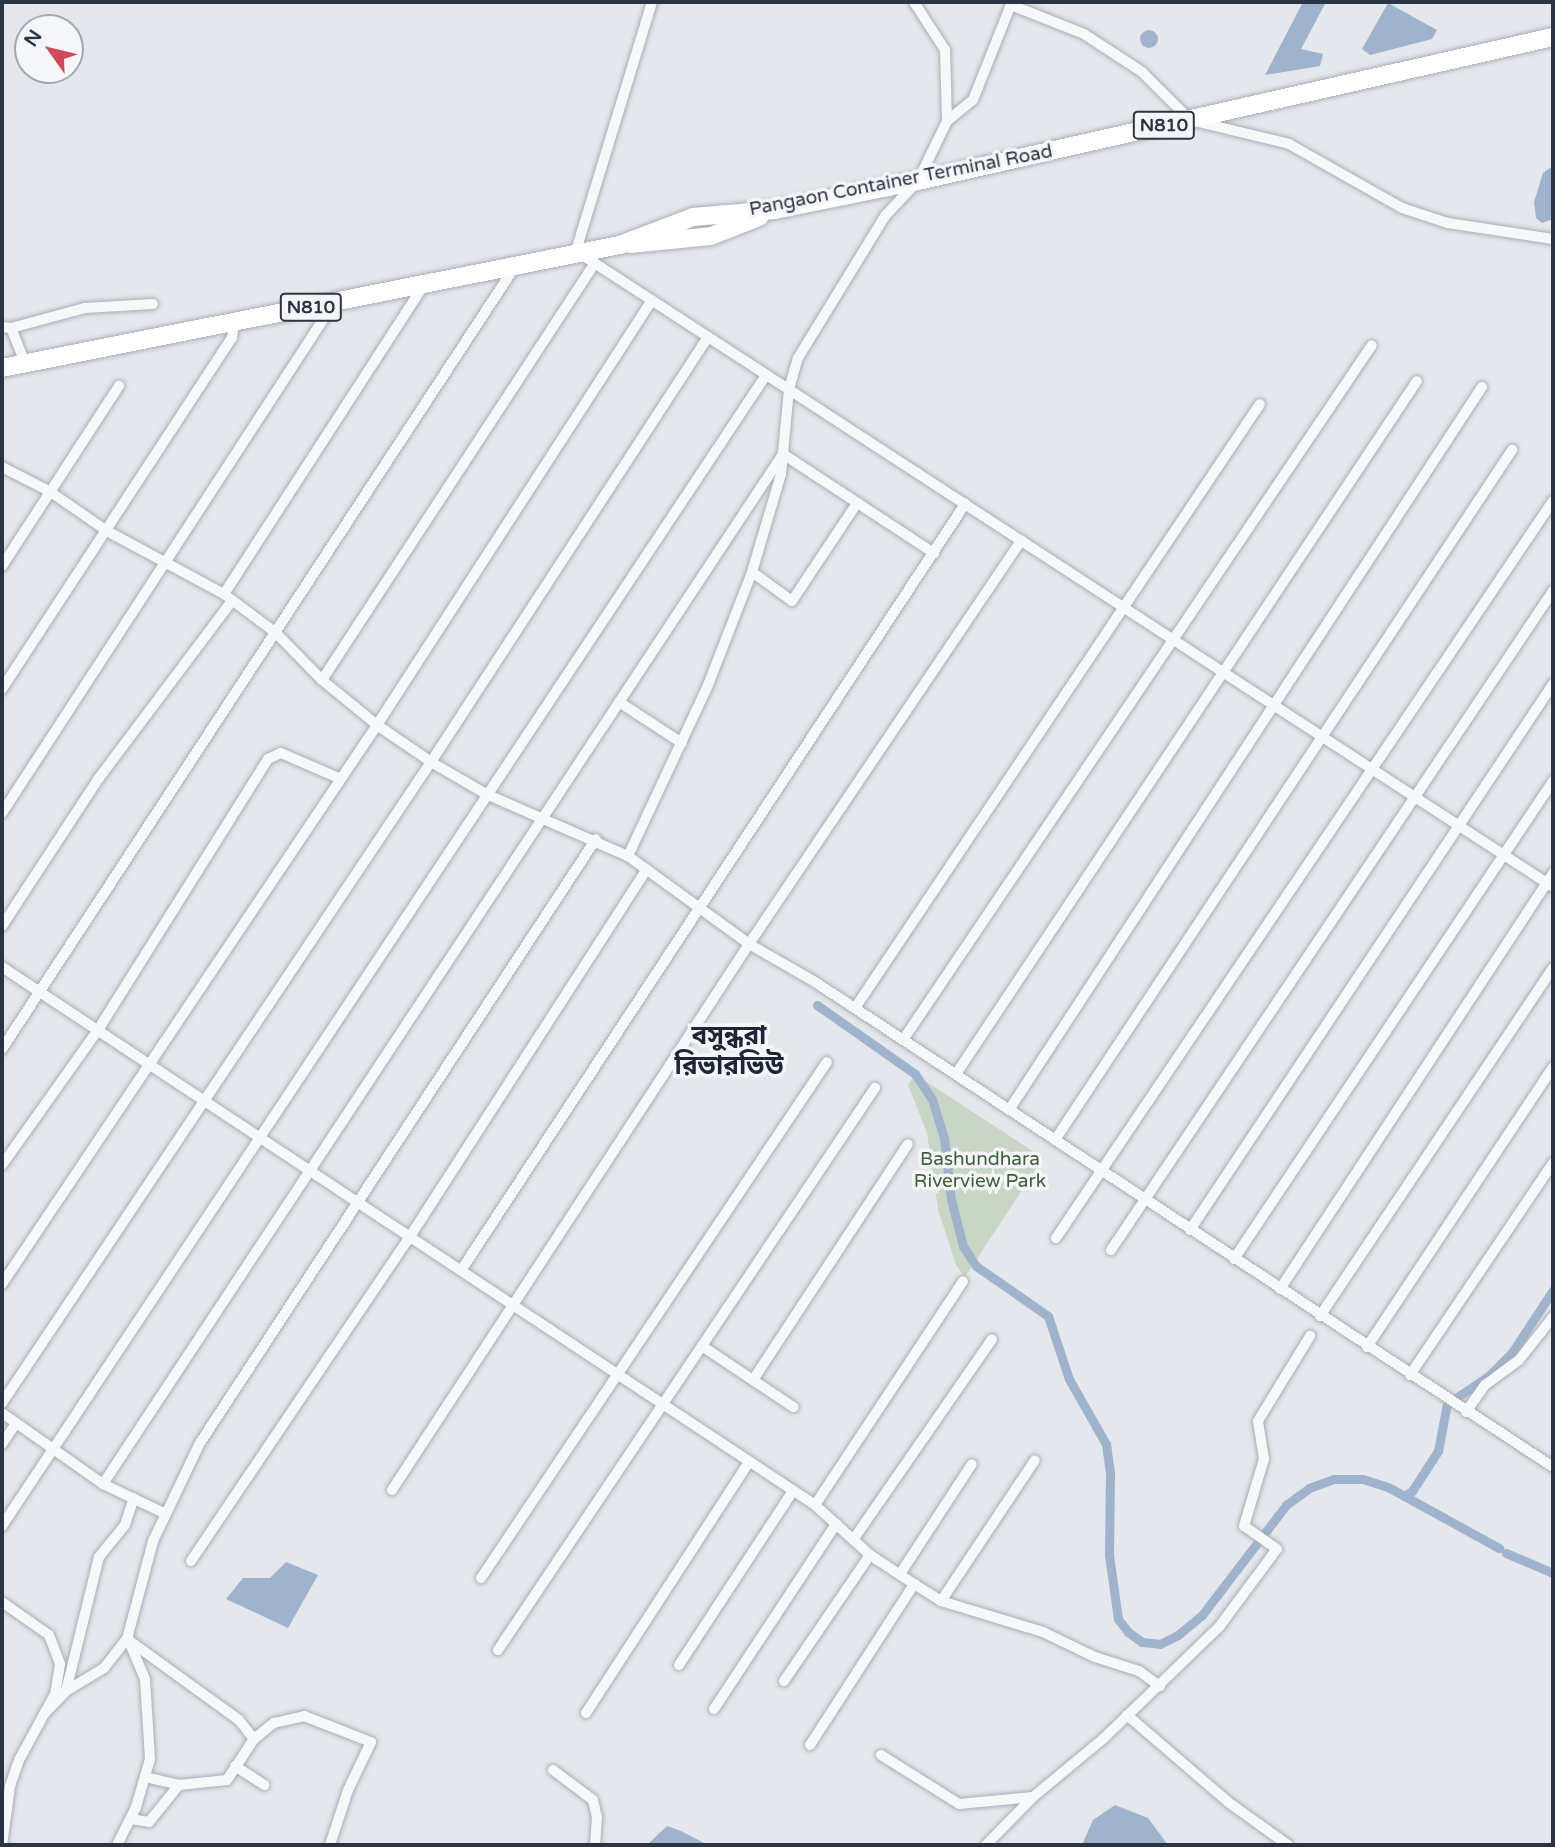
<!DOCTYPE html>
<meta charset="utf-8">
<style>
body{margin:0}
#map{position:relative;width:1555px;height:1847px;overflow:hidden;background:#e4e7ec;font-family:"Varela Round","Noto Sans Bengali",sans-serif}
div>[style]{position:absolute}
.green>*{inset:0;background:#c9d6c5}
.water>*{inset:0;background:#9fb4cc}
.round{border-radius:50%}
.canal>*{height:9px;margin:-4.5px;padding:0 4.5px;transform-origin:4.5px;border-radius:4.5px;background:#9fb4cc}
.roads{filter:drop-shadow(0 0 2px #a9aeb7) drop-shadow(0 0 2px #a9aeb7)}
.street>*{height:10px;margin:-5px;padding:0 5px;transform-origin:5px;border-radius:5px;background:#f7f8fa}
.highway>*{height:18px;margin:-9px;padding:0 9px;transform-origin:9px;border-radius:9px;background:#fff}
span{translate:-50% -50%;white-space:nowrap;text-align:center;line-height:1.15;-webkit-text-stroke:7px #f4f6f9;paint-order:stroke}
.shield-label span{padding:2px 5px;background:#f4f6f9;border:2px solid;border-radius:5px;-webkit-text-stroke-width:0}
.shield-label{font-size:18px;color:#2b3445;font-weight:700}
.street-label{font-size:19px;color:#2b3445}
.park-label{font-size:19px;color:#3f6138}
.district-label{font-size:26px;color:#1d2536;font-weight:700}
.frame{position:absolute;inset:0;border:4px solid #2b3445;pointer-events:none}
.north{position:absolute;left:14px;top:14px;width:70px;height:70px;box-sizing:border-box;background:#f4f6f9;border:2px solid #a4a8b1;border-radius:50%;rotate:304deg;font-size:19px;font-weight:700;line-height:28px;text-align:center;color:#2b3445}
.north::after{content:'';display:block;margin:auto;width:24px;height:32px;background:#d1495b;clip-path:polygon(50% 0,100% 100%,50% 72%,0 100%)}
</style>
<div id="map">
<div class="green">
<i style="clip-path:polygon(915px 1074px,1043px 1158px,965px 1277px,956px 1265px,938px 1209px,927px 1133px,908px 1085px)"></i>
</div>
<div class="water">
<i style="clip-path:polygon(1303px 2px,1326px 2px,1301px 49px,1323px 54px,1320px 66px,1265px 75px)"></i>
<i style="clip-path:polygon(1388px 3px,1437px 30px,1432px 39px,1370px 55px,1362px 49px)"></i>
<i class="round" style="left:1140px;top:30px;width:18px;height:18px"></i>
<i style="clip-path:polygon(1553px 166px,1553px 219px,1542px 223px,1536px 218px,1534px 202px,1543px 173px)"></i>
<i style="clip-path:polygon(286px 1562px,318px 1575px,288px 1628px,226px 1599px,243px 1578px,270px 1578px)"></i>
<i style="clip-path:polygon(1115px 1805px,1148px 1818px,1168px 1845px,1082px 1845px,1093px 1820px)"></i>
<i style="clip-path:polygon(667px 1826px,681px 1831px,708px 1845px,647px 1845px)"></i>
</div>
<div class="canal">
<i style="left:817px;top:1005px;width:120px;rotate:35.1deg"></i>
<i style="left:915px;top:1074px;width:30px;rotate:56deg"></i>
<i style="left:932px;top:1099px;width:41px;rotate:72.9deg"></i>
<i style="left:944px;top:1138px;width:61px;rotate:83.5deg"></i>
<i style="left:951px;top:1199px;width:49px;rotate:75.7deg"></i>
<i style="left:963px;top:1246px;width:24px;rotate:57deg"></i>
<i style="left:976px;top:1266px;width:88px;rotate:34.8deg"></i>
<i style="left:1048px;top:1316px;width:66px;rotate:71.6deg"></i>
<i style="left:1069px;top:1379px;width:75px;rotate:60.4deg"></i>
<i style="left:1106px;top:1444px;width:30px;rotate:82deg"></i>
<i style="left:1110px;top:1474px;width:81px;rotate:90.7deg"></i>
<i style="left:1109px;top:1555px;width:65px;rotate:82deg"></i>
<i style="left:1118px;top:1619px;width:16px;rotate:52deg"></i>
<i style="left:1128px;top:1632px;width:17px;rotate:36deg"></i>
<i style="left:1142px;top:1642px;width:18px;rotate:6deg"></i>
<i style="left:1160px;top:1644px;width:20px;rotate:-27deg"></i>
<i style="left:1178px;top:1635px;width:31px;rotate:-40deg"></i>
<i style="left:1202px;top:1615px;width:138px;rotate:-52.6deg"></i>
<i style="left:1286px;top:1505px;width:29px;rotate:-36deg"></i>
<i style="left:1309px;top:1488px;width:27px;rotate:-20deg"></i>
<i style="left:1334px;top:1479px;width:29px"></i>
<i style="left:1363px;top:1479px;width:26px;rotate:18deg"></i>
<i style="left:1388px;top:1487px;width:127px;rotate:28.8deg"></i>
<i style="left:1404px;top:1496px;width:9px;rotate:-32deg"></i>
<i style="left:1412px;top:1491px;width:48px;rotate:-57deg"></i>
<i style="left:1438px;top:1451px;width:48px;rotate:-79.2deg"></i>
<i style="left:1447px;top:1404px;width:52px;rotate:-34deg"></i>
<i style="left:1490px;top:1375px;width:33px;rotate:-46deg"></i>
<i style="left:1513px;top:1351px;width:73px;rotate:-56.7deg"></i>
<i style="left:1506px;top:1553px;width:51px;rotate:23.1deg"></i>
</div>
<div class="roads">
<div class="street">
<i style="left:652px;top:2px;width:260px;rotate:107deg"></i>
<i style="left:576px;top:251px;width:1166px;rotate:33.06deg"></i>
<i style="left:914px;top:2px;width:57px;rotate:57.1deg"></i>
<i style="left:945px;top:50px;width:71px;rotate:88.4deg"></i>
<i style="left:1011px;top:5px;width:79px;rotate:21.7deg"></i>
<i style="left:1084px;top:34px;width:69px;rotate:33.2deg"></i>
<i style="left:1142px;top:72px;width:68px;rotate:45deg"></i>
<i style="left:1190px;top:120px;width:102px;rotate:13.6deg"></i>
<i style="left:1289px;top:144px;width:130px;rotate:29.5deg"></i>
<i style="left:1402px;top:208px;width:48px;rotate:18.1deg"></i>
<i style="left:1448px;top:223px;width:106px;rotate:8.7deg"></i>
<i style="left:2px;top:327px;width:9px;rotate:6deg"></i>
<i style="left:11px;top:328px;width:38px;rotate:68deg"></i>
<i style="left:11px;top:328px;width:77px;rotate:-15.1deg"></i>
<i style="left:85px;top:308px;width:68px;rotate:-3.4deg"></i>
<i style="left:2px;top:467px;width:53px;rotate:27.1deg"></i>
<i style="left:49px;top:491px;width:70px;rotate:34.6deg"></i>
<i style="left:107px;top:531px;width:133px;rotate:28.3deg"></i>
<i style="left:224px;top:594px;width:65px;rotate:36.9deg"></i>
<i style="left:276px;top:633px;width:66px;rotate:45.6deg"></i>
<i style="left:322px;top:680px;width:71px;rotate:39.3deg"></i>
<i style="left:377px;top:725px;width:65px;rotate:34.4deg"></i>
<i style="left:431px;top:762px;width:64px;rotate:30.2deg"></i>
<i style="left:486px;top:794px;width:155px;rotate:23.6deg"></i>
<i style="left:628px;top:856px;width:150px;rotate:36deg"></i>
<i style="left:749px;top:944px;width:76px;rotate:29.9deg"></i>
<i style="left:815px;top:982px;width:883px;rotate:33.31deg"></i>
<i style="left:2px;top:566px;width:215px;rotate:-57deg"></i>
<i style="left:752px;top:572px;width:49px;rotate:35.9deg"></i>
<i style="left:792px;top:601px;width:118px;rotate:-56.4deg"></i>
<i style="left:224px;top:594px;width:370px;rotate:-57.1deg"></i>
<i style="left:322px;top:680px;width:498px;rotate:-56.8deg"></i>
<i style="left:2px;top:689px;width:420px;rotate:-56.8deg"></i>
<i style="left:232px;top:338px;width:15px;rotate:-82deg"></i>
<i style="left:619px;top:702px;width:75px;rotate:33.1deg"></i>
<i style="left:2px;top:813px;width:609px;rotate:-56.94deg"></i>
<i style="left:628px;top:856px;width:189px;rotate:-64.9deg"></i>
<i style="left:708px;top:685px;width:121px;rotate:-68.7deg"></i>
<i style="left:752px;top:572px;width:102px;rotate:-73.5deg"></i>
<i style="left:781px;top:474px;width:85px;rotate:-84.6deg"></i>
<i style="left:789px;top:389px;width:32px;rotate:-74deg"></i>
<i style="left:798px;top:358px;width:167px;rotate:-58.5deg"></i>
<i style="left:885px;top:216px;width:48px;rotate:-46.7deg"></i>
<i style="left:918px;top:181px;width:67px;rotate:-64.2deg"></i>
<i style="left:947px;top:121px;width:33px;rotate:-39deg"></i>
<i style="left:973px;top:100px;width:105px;rotate:-68.3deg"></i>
<i style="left:2px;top:926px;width:177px;rotate:-56.8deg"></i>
<i style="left:99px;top:778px;width:221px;rotate:-53.1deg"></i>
<i style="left:2px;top:967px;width:975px;rotate:33.49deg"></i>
<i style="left:815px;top:1505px;width:74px;rotate:42.3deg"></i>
<i style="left:870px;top:1555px;width:53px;rotate:33.4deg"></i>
<i style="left:914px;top:1584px;width:32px;rotate:32deg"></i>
<i style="left:941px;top:1601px;width:107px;rotate:16.9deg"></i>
<i style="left:1043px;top:1632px;width:58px;rotate:25.7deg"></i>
<i style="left:1095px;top:1657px;width:46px;rotate:17.7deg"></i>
<i style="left:1139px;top:1671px;width:26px;rotate:36deg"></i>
<i style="left:855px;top:1008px;width:727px;rotate:-56.16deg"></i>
<i style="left:903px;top:1040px;width:838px;rotate:-55.99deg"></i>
<i style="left:2px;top:1049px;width:937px;rotate:-56.75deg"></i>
<i style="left:956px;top:1074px;width:832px;rotate:-56.37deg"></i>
<i style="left:1009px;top:1110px;width:864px;rotate:-56.81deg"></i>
<i style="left:1055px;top:1140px;width:828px;rotate:-56.48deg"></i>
<i style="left:2px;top:1165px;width:166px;rotate:-54.6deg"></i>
<i style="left:98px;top:1030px;width:320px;rotate:-57.9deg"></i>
<i style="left:268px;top:759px;width:14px;rotate:-25deg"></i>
<i style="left:281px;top:753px;width:65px;rotate:23.4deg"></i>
<i style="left:1190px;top:1230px;width:656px;rotate:-56.38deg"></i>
<i style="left:1056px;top:1238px;width:889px;rotate:-56.01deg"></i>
<i style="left:1111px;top:1250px;width:794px;rotate:-56.15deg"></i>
<i style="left:1234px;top:1259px;width:575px;rotate:-56.28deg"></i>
<i style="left:462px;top:1269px;width:916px;rotate:-56.67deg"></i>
<i style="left:2px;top:1284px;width:673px;rotate:-56.14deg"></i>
<i style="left:377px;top:725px;width:506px;rotate:-57.09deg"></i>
<i style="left:1280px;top:1289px;width:498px;rotate:-56.7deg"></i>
<i style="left:1320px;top:1316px;width:419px;rotate:-56.2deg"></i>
<i style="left:702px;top:1346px;width:110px;rotate:33.8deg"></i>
<i style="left:1367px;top:1347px;width:336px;rotate:-56.4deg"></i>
<i style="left:1410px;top:1375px;width:256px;rotate:-56deg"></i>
<i style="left:753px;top:1380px;width:282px;rotate:-56.7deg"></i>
<i style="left:2px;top:1403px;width:771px;rotate:-56.21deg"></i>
<i style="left:431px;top:762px;width:507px;rotate:-56.91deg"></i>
<i style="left:1466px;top:1412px;width:33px;rotate:-55deg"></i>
<i style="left:1485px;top:1385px;width:42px;rotate:-36.3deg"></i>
<i style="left:1519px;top:1360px;width:55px;rotate:-51.7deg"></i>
<i style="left:2px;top:1413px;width:123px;rotate:35.1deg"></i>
<i style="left:103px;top:1484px;width:68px;rotate:25.4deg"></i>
<i style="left:2px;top:1444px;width:25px;rotate:-56deg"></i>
<i style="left:103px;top:1484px;width:1234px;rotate:-56.57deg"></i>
<i style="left:783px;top:454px;width:181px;rotate:33.3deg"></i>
<i style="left:392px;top:1490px;width:652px;rotate:-56.82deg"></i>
<i style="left:749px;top:944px;width:487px;rotate:-56deg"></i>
<i style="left:815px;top:1505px;width:268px;rotate:-56.5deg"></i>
<i style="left:2px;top:1526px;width:1381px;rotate:-56.42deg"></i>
<i style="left:853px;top:1540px;width:244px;rotate:-55.3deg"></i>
<i style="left:191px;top:1561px;width:393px;rotate:-56deg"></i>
<i style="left:411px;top:1235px;width:435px;rotate:-57.2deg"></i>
<i style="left:900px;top:1574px;width:131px;rotate:-56.8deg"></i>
<i style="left:481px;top:1578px;width:621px;rotate:-56.16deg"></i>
<i style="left:941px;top:1601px;width:169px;rotate:-56.3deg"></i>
<i style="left:2px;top:1602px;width:57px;rotate:35.1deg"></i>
<i style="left:49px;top:1635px;width:31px;rotate:69deg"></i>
<i style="left:60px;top:1664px;width:30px;rotate:99deg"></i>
<i style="left:55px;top:1694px;width:75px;rotate:118.6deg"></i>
<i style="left:19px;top:1760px;width:28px;rotate:109deg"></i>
<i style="left:10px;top:1786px;width:60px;rotate:97.7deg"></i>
<i style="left:127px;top:1639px;width:138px;rotate:35.9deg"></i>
<i style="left:239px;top:1720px;width:24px;rotate:52deg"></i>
<i style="left:254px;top:1739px;width:26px;rotate:-39deg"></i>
<i style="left:274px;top:1723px;width:31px;rotate:-13deg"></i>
<i style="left:304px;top:1716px;width:72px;rotate:21.2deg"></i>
<i style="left:371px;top:1742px;width:53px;rotate:115.6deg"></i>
<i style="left:348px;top:1790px;width:58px;rotate:108.1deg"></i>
<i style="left:498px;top:1650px;width:677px;rotate:-56.15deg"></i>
<i style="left:679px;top:1665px;width:208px;rotate:-56.8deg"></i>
<i style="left:784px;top:1681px;width:153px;rotate:-55.7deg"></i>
<i style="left:66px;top:1691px;width:138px;rotate:-76.2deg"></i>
<i style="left:99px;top:1557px;width:41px;rotate:-50.9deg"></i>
<i style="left:125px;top:1525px;width:28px;rotate:-72deg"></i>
<i style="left:714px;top:1709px;width:222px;rotate:-56.6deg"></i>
<i style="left:586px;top:1713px;width:299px;rotate:-57deg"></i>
<i style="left:44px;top:1714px;width:32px;rotate:-46deg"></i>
<i style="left:66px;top:1691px;width:44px;rotate:-31.2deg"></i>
<i style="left:104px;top:1668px;width:37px;rotate:-52deg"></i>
<i style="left:127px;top:1639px;width:101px;rotate:-75.1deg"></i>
<i style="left:153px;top:1541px;width:109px;rotate:-64.4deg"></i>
<i style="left:200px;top:1443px;width:722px;rotate:-56.75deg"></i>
<i style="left:1127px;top:1715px;width:133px;rotate:40.7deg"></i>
<i style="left:1228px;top:1802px;width:74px;rotate:35.6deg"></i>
<i style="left:810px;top:1745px;width:192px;rotate:-57.1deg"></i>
<i style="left:881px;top:1755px;width:92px;rotate:32.1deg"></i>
<i style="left:959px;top:1804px;width:74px;rotate:-5.4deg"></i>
<i style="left:235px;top:1766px;width:35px;rotate:33deg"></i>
<i style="left:553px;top:1770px;width:50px;rotate:36.9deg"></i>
<i style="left:593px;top:1800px;width:17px;rotate:77deg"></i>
<i style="left:597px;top:1817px;width:28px;rotate:94deg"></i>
<i style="left:145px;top:1777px;width:35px;rotate:13deg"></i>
<i style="left:179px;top:1785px;width:48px;rotate:-5.9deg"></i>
<i style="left:227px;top:1780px;width:49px;rotate:-56.6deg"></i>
<i style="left:131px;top:1819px;width:18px;rotate:9deg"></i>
<i style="left:149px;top:1822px;width:48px;rotate:-51deg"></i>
<i style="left:117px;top:1845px;width:42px;rotate:-63.4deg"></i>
<i style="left:136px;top:1807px;width:50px;rotate:-73.7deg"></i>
<i style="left:150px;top:1759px;width:80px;rotate:-93.6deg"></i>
<i style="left:145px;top:1679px;width:43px;rotate:-113deg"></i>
<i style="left:986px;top:1845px;width:67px;rotate:-45.6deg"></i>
<i style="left:1033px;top:1797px;width:92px;rotate:-39.7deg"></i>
<i style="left:1104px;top:1738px;width:160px;rotate:-44deg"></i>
<i style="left:1219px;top:1627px;width:97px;rotate:-53.4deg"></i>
<i style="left:1277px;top:1549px;width:40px;rotate:-145.1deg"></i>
<i style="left:1244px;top:1526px;width:70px;rotate:-73.4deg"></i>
<i style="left:1264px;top:1459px;width:38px;rotate:-99deg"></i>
<i style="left:1258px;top:1421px;width:100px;rotate:-58.5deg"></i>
</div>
<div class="highway">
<i style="left:630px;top:244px;width:81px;rotate:-5.6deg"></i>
<i style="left:711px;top:236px;width:52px;rotate:-21.6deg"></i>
<i style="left:2px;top:368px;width:630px;rotate:-11.26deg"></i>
<i style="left:620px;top:245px;width:78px;rotate:-21deg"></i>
<i style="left:693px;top:217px;width:82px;rotate:-4.9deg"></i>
<i style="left:775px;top:210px;width:146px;rotate:-11.5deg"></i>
<i style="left:918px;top:181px;width:651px;rotate:-12.78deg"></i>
</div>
</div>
<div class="shield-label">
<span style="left:1164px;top:125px">N810</span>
<span style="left:311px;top:307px">N810</span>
</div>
<div class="street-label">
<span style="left:901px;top:181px;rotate:-11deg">Pangaon Container Terminal Road</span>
</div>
<div class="park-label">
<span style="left:980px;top:1171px">Bashundhara<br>Riverview Park</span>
</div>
<div class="district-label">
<span style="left:729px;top:1051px">বসুন্ধরা<br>রিভারভিউ</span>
</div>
<div class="frame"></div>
<div class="north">N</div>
</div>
